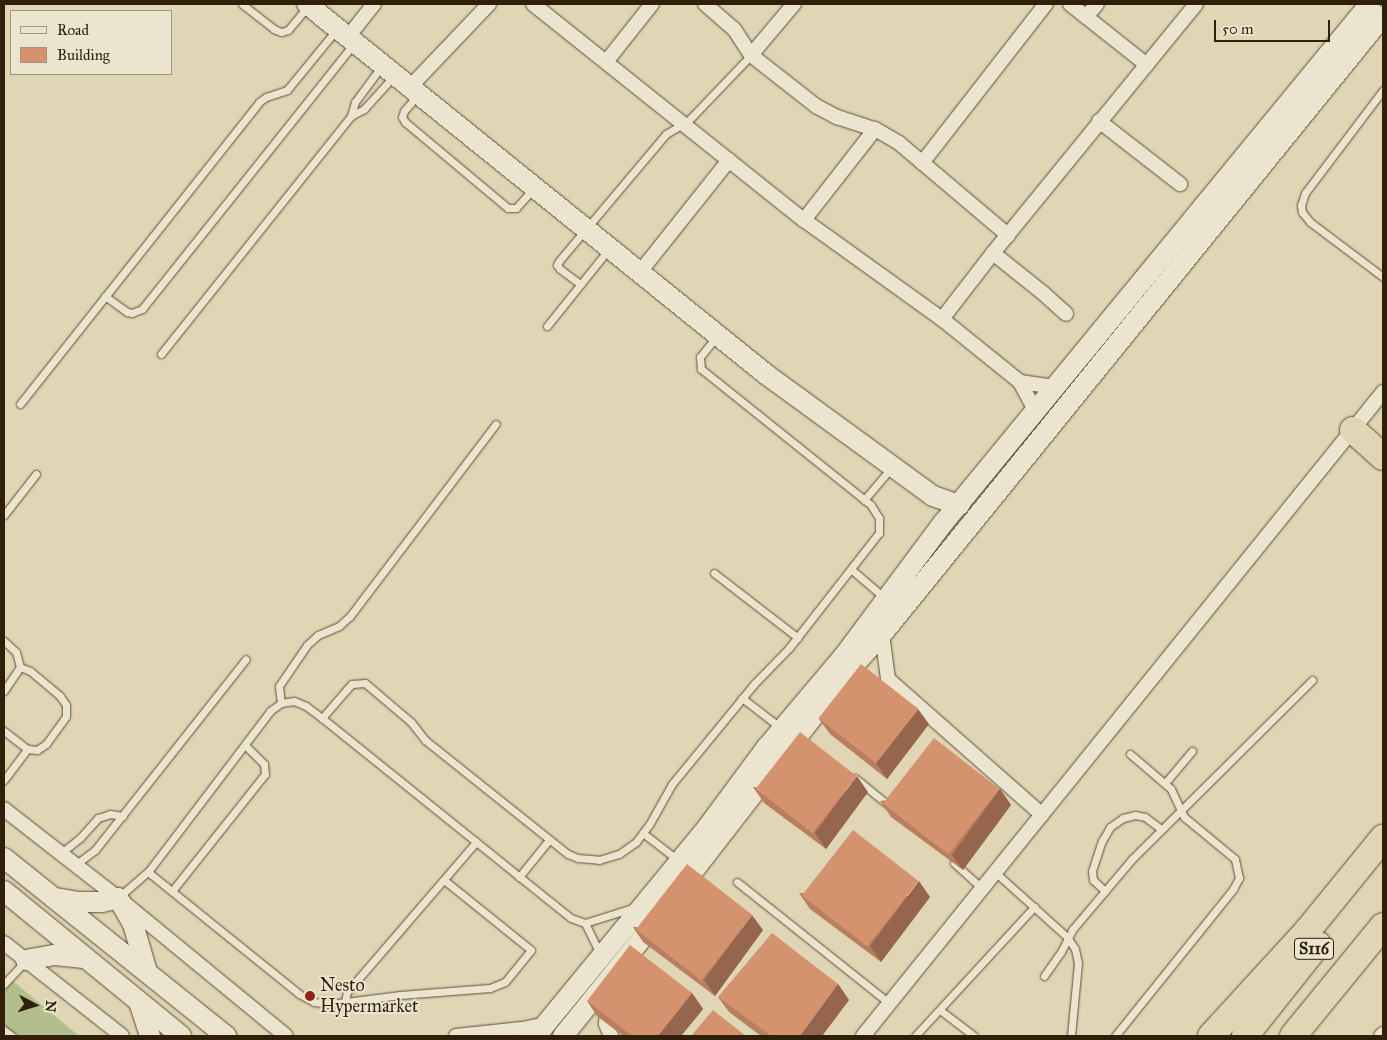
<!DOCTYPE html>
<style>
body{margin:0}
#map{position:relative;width:1387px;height:1040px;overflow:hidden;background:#e0d6b5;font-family:"IM FELL Great Primer",serif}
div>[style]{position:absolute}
.green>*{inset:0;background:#b3be8d}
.roads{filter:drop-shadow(0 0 1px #5c4e34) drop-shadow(0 0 1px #5c4e34)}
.lane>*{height:7px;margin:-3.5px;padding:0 3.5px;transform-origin:3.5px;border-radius:3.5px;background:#ebe4cf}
.street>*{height:14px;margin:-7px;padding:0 7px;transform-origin:7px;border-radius:7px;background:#ebe4cf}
.secondary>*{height:20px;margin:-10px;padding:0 10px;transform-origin:10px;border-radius:10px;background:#ebe4cf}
.highway>*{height:26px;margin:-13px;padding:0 13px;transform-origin:13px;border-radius:13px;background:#e0d6b5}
.wall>*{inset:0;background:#b77e5f}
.shaded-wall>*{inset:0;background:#95664d}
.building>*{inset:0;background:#d5926e;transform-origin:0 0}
.dots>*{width:14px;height:14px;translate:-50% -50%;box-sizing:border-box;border:2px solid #ebe4cf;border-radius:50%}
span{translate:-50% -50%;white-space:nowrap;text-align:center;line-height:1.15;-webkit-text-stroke:4px #ebe4cf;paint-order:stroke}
.shield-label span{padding:1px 4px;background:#ebe4cf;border:1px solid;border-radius:4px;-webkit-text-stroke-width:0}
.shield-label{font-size:16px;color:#302009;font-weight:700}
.poi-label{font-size:18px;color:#302009}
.left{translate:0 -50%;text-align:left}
.frame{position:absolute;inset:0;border:5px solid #302009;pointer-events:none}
.legend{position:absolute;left:10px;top:10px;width:162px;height:65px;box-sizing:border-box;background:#ebe4cf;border:1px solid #a09680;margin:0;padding:6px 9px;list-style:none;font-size:15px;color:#302009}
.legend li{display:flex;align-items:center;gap:10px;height:25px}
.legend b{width:25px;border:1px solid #a09680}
.north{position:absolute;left:10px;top:980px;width:50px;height:50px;-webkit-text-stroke:4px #ebe4cf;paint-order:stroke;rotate:95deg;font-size:14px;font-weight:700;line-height:20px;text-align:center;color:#302009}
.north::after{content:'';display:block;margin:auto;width:18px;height:22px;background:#302009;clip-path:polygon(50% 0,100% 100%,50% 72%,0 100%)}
.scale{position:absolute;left:1214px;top:20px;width:116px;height:22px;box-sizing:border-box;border:2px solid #302009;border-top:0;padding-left:6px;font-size:15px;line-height:18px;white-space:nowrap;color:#302009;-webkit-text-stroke:4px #ebe4cf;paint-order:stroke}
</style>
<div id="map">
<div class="green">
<i style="clip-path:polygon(4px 974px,9px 978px,79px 1036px,4px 1036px)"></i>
</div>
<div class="roads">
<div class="lane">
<i style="left:242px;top:4px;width:41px;rotate:38deg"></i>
<i style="left:274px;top:29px;width:8px;rotate:23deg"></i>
<i style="left:281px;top:32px;width:7px;rotate:-16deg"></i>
<i style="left:288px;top:30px;width:31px;rotate:-50deg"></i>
<i style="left:1383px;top:90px;width:129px;rotate:127.1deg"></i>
<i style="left:1305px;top:193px;width:13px;rotate:108deg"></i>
<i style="left:1301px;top:205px;width:7px;rotate:82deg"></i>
<i style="left:1302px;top:212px;width:13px;rotate:51deg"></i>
<i style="left:1310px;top:222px;width:91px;rotate:37deg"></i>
<i style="left:417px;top:96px;width:20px;rotate:131deg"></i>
<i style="left:404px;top:111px;width:6px;rotate:108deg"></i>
<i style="left:402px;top:117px;width:6px;rotate:59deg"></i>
<i style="left:405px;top:122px;width:134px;rotate:39.9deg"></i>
<i style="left:508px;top:208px;width:8px"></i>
<i style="left:516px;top:208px;width:27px;rotate:-48deg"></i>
<i style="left:351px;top:116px;width:15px;rotate:-28deg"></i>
<i style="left:364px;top:109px;width:45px;rotate:-47.7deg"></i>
<i style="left:580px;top:284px;width:25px;rotate:-143deg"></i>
<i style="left:560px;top:269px;width:5px;rotate:-127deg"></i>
<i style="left:557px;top:265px;width:4px;rotate:-63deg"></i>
<i style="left:559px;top:261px;width:166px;rotate:-49.9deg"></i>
<i style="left:666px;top:134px;width:26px;rotate:-31deg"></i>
<i style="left:688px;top:121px;width:91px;rotate:-46.3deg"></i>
<i style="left:105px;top:296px;width:27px;rotate:36deg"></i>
<i style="left:127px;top:312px;width:5px;rotate:11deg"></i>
<i style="left:132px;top:313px;width:11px;rotate:-22deg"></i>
<i style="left:142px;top:309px;width:340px;rotate:-51.4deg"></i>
<i style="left:547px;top:326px;width:97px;rotate:-51.2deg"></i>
<i style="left:161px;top:354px;width:305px;rotate:-51.4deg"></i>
<i style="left:351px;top:116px;width:15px;rotate:-74deg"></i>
<i style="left:355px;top:102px;width:44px;rotate:-53.4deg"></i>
<i style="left:20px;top:404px;width:385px;rotate:-51.6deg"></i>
<i style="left:259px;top:102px;width:9px;rotate:-36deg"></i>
<i style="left:266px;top:97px;width:22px;rotate:-18deg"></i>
<i style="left:287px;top:90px;width:79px;rotate:-50.7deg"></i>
<i style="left:864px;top:500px;width:42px;rotate:-49.8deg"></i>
<i style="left:4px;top:515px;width:52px;rotate:-52deg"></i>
<i style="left:852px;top:570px;width:45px;rotate:40.5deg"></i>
<i style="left:714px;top:573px;width:106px;rotate:37.7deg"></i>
<i style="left:4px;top:641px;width:16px;rotate:43deg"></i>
<i style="left:16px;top:652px;width:16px;rotate:75deg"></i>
<i style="left:20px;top:667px;width:29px;rotate:124deg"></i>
<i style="left:742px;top:698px;width:49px;rotate:37.6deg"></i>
<i style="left:281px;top:703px;width:17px;rotate:-97deg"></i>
<i style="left:279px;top:686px;width:50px;rotate:-55.7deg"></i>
<i style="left:307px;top:645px;width:15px;rotate:-42deg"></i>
<i style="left:318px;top:635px;width:23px;rotate:-23deg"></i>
<i style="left:339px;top:626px;width:15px;rotate:-42deg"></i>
<i style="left:350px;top:616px;width:241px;rotate:-52.8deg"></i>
<i style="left:322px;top:718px;width:38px;rotate:-49deg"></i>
<i style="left:347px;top:689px;width:7px;rotate:-45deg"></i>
<i style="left:352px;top:684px;width:13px;rotate:-4deg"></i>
<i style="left:365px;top:683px;width:60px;rotate:40.3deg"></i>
<i style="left:411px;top:722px;width:23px;rotate:52deg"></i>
<i style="left:425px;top:740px;width:183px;rotate:38.6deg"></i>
<i style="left:568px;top:854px;width:11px;rotate:22deg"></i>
<i style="left:578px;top:858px;width:21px;rotate:5deg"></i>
<i style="left:599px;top:860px;width:21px;rotate:-17deg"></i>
<i style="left:619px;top:854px;width:21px;rotate:-35deg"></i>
<i style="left:636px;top:842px;width:21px;rotate:-53deg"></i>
<i style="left:649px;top:825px;width:47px;rotate:-60.7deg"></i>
<i style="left:672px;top:784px;width:129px;rotate:-50.6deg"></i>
<i style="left:754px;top:684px;width:50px;rotate:-45.8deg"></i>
<i style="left:789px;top:648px;width:146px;rotate:-52deg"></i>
<i style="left:879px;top:533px;width:15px;rotate:-90deg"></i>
<i style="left:879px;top:518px;width:15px;rotate:-122deg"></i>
<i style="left:871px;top:505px;width:218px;rotate:-141.3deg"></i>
<i style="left:701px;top:369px;width:12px;rotate:-95deg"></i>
<i style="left:700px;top:357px;width:26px;rotate:-51deg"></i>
<i style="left:4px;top:731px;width:29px;rotate:38deg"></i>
<i style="left:27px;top:749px;width:10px;rotate:6deg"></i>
<i style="left:37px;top:750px;width:11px;rotate:-34deg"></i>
<i style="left:46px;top:744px;width:34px;rotate:-54deg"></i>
<i style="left:66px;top:716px;width:11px;rotate:-90deg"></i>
<i style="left:66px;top:705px;width:11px;rotate:-124deg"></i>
<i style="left:60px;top:696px;width:39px;rotate:-140deg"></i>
<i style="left:30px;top:671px;width:11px;rotate:-158deg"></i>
<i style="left:855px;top:778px;width:41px;rotate:39.1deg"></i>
<i style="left:4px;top:780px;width:39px;rotate:-53deg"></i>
<i style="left:1165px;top:783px;width:42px;rotate:-49.8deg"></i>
<i style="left:643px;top:833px;width:46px;rotate:37.9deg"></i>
<i style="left:60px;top:854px;width:26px;rotate:-39deg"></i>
<i style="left:80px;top:838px;width:27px;rotate:-48deg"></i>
<i style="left:98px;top:818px;width:13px;rotate:-18deg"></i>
<i style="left:110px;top:814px;width:13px;rotate:9deg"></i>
<i style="left:954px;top:863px;width:39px;rotate:42deg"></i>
<i style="left:75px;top:865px;width:25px;rotate:-37deg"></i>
<i style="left:95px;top:850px;width:243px;rotate:-51.7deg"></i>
<i style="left:148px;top:872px;width:194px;rotate:38.9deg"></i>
<i style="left:299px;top:994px;width:17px;rotate:28deg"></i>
<i style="left:314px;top:1002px;width:16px;rotate:7deg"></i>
<i style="left:330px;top:1004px;width:71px;rotate:-7.3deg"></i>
<i style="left:400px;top:995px;width:90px;rotate:-4.4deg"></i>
<i style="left:490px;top:988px;width:16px;rotate:-22deg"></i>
<i style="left:505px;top:982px;width:41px;rotate:-50.9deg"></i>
<i style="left:531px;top:950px;width:112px;rotate:-141.2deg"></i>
<i style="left:996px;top:873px;width:96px;rotate:42deg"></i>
<i style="left:1067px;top:937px;width:14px;rotate:56deg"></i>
<i style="left:1075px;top:949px;width:14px;rotate:78deg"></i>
<i style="left:1078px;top:963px;width:73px;rotate:95.5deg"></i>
<i style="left:519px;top:877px;width:48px;rotate:-51deg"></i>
<i style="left:737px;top:882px;width:194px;rotate:38.5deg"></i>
<i style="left:172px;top:891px;width:149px;rotate:-51.5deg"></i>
<i style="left:265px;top:774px;width:10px;rotate:-96deg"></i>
<i style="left:264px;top:764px;width:27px;rotate:-135deg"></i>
<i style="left:1105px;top:891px;width:16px;rotate:-137deg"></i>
<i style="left:1093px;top:880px;width:9px;rotate:-96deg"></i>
<i style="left:1092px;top:871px;width:32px;rotate:-72deg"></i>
<i style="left:1102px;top:841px;width:16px;rotate:-60deg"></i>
<i style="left:1110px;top:827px;width:16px;rotate:-35deg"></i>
<i style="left:1123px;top:818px;width:12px;rotate:-14deg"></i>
<i style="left:1135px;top:815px;width:10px;rotate:11deg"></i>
<i style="left:1145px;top:817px;width:20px;rotate:37deg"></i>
<i style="left:120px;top:896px;width:37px;rotate:-41deg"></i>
<i style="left:148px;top:872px;width:202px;rotate:-52.8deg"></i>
<i style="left:270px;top:711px;width:14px;rotate:-36deg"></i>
<i style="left:281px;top:703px;width:13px;rotate:-9deg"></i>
<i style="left:294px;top:701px;width:13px;rotate:23deg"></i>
<i style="left:306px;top:706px;width:20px;rotate:37deg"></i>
<i style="left:322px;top:718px;width:319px;rotate:38.8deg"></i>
<i style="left:571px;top:918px;width:15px;rotate:20deg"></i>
<i style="left:585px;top:923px;width:53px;rotate:-17.4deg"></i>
<i style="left:585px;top:923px;width:34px;rotate:64deg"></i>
<i style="left:1044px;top:976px;width:29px;rotate:-55deg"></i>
<i style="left:1061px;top:952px;width:25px;rotate:-63deg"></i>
<i style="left:1072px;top:930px;width:93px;rotate:-49.8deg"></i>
<i style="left:1132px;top:859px;width:254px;rotate:-44.8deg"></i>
<i style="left:4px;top:984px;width:33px;rotate:-47deg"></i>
<i style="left:345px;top:1002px;width:10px;rotate:-79deg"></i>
<i style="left:347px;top:992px;width:198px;rotate:-49.3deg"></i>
<i style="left:940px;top:1010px;width:43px;rotate:37.4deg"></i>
<i style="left:4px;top:1030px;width:10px;rotate:37deg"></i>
<i style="left:915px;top:1036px;width:176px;rotate:-47.3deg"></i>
<i style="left:1115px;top:1036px;width:189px;rotate:-51.2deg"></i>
<i style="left:1233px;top:889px;width:13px;rotate:-61deg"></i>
<i style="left:1239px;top:878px;width:19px;rotate:-102deg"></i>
<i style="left:1235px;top:859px;width:66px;rotate:-140.5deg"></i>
<i style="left:1184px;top:817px;width:31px;rotate:-115deg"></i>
<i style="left:1171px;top:789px;width:54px;rotate:-139.5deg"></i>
</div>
<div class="street">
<i style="left:533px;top:4px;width:347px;rotate:38.6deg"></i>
<i style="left:804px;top:220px;width:170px;rotate:35.7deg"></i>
<i style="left:942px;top:319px;width:100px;rotate:38.9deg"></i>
<i style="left:1020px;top:382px;width:34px;rotate:62deg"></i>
<i style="left:705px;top:4px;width:38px;rotate:41deg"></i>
<i style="left:734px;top:29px;width:31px;rotate:57deg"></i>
<i style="left:751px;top:55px;width:83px;rotate:38.1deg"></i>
<i style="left:816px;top:106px;width:24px;rotate:28deg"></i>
<i style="left:837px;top:117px;width:40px;rotate:18deg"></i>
<i style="left:875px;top:129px;width:28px;rotate:30deg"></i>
<i style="left:899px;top:143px;width:143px;rotate:40.2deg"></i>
<i style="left:1070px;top:4px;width:98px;rotate:38.4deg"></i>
<i style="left:1086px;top:17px;width:17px;rotate:-50deg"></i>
<i style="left:348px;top:37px;width:42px;rotate:-51.8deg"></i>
<i style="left:751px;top:55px;width:67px;rotate:-49.9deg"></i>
<i style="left:606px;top:62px;width:74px;rotate:-51.6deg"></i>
<i style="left:410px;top:87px;width:115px;rotate:-46.4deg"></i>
<i style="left:1099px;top:121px;width:103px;rotate:37.9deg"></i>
<i style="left:922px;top:163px;width:202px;rotate:-52.1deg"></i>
<i style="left:804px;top:220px;width:115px;rotate:-52deg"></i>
<i style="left:993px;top:253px;width:64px;rotate:38.7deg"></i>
<i style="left:1043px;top:293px;width:31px;rotate:42deg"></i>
<i style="left:640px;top:272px;width:143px;rotate:-51.5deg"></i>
<i style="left:942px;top:319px;width:83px;rotate:-52.3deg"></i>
<i style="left:993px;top:253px;width:321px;rotate:-50.8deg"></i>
<i style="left:1020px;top:382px;width:35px;rotate:8deg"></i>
<i style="left:882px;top:634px;width:45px;rotate:82.4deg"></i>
<i style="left:888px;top:679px;width:205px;rotate:41.4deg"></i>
<i style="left:4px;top:809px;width:145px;rotate:38deg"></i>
<i style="left:118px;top:898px;width:217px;rotate:39.4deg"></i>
<i style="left:4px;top:943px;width:150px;rotate:38.2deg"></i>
<i style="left:603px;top:1007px;width:5px;rotate:37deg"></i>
<i style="left:607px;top:1010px;width:14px;rotate:94deg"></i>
<i style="left:606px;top:1024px;width:13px;rotate:67deg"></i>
<i style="left:456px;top:1036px;width:66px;rotate:-6.1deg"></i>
<i style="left:522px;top:1029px;width:25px;rotate:-11deg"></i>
<i style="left:863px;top:1036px;width:828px;rotate:-51.08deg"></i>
<i style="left:1381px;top:1036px;width:3px;rotate:-45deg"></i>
</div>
<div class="secondary">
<i style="left:307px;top:4px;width:591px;rotate:38.89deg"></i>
<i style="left:767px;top:375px;width:205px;rotate:36.1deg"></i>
<i style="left:933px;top:496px;width:28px;rotate:19deg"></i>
<i style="left:4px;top:858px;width:285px;rotate:38.7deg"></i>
<i style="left:4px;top:891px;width:229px;rotate:39.3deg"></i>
<i style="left:677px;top:892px;width:277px;rotate:-52.2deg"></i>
<i style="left:847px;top:673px;width:52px;rotate:-48.1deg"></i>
<i style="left:882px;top:634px;width:796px;rotate:-50.97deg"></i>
<i style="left:54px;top:898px;width:24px;rotate:9deg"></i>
<i style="left:78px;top:902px;width:24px"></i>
<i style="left:102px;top:902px;width:16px;rotate:-14deg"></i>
<i style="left:118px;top:898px;width:30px;rotate:60deg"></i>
<i style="left:133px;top:924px;width:50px;rotate:73.7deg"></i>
<i style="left:26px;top:960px;width:29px;rotate:-10deg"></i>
<i style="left:55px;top:955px;width:29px;rotate:6deg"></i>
<i style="left:139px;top:1002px;width:36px;rotate:72deg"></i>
<i style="left:536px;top:1036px;width:274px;rotate:-50.6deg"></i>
<i style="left:710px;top:824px;width:96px;rotate:-53.5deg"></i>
<i style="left:767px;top:747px;width:119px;rotate:-49.8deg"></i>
<i style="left:844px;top:656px;width:167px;rotate:-53.3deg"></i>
<i style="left:944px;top:522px;width:671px;rotate:-50.57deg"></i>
<i style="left:563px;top:1036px;width:153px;rotate:-51.1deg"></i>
</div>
<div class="highway">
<i style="left:1353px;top:430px;width:40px;rotate:42deg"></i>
<i style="left:1211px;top:1036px;width:144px;rotate:-47.5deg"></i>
<i style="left:1308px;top:930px;width:119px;rotate:-50.8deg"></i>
<i style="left:1245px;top:1036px;width:117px;rotate:-51.6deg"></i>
<i style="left:1293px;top:1036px;width:142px;rotate:-50.7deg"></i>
</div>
</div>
<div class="wall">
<i style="clip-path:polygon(819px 719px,929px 724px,887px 779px,830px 734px)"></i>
<i style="clip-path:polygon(753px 787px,868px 792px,826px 849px,764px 803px)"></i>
<i style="clip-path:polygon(1000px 789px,1011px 805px,963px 870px,891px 817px,880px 801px)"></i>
<i style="clip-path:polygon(799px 893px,930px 897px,881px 962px,810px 909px)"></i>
<i style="clip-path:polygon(633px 927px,763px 930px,715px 996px,643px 942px)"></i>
<i style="clip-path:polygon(838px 984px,849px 1000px,822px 1036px,761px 1036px,729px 1012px,718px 997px)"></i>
<i style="clip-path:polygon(692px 993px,703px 1009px,681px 1036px,623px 1036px,597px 1016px,587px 1001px)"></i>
</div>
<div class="shaded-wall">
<i style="clip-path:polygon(918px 709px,929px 724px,887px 779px,876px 763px)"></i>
<i style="clip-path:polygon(857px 776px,868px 792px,826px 849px,815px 833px)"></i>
<i style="clip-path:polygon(1000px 789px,1011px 805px,963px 870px,952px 855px)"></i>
<i style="clip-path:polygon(919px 881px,930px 897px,881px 962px,870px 946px)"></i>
<i style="clip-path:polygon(752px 915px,763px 930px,715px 996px,704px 980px)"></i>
<i style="clip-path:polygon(838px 984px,849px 1000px,822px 1036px,800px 1036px)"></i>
<i style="clip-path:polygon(692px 993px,703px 1009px,681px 1036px,658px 1036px)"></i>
</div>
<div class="building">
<i style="left:861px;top:664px;width:73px;height:69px;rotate:38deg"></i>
<i style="left:800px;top:732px;width:72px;height:72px;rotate:38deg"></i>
<i style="left:934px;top:738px;width:83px;height:83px;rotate:38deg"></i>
<i style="left:853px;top:830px;width:83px;height:83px;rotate:38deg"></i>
<i style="left:687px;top:864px;width:83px;height:83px;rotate:38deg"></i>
<i style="clip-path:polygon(772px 933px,838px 984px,800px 1036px,771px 1036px,718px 997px)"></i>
<i style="clip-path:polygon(630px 945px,692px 993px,658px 1036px,632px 1036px,587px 1001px)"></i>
<i style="clip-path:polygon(713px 1010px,746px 1036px,691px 1036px)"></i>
</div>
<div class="dots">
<i style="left:310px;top:996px;background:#8f2418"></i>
</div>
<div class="shield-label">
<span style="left:1314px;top:949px">S116</span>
</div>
<div class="poi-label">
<span class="left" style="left:320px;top:996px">Nesto<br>Hypermarket</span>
</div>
<div class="frame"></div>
<ul class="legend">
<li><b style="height:6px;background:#ebe4cf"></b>Road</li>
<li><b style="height:14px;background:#d5926e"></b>Building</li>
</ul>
<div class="north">N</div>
<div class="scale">50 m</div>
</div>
